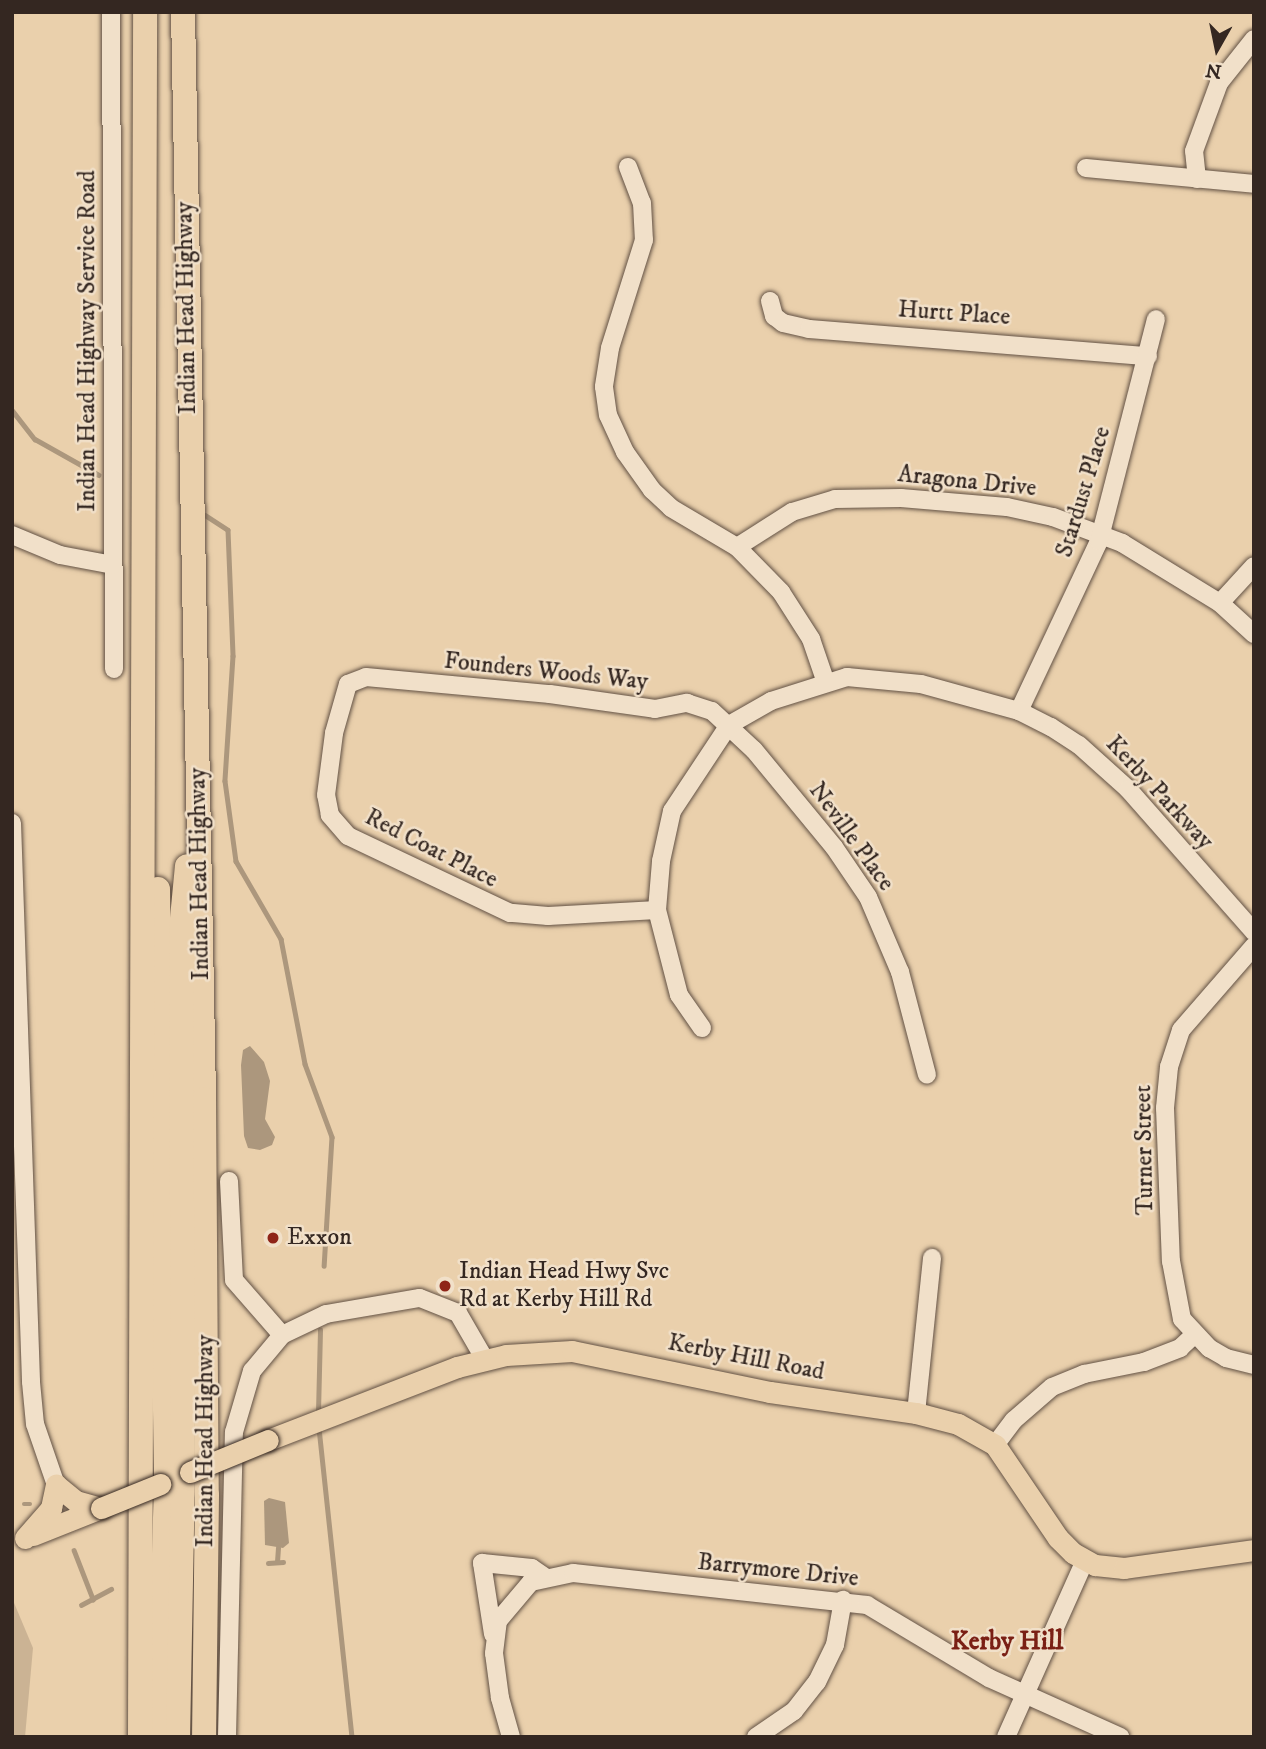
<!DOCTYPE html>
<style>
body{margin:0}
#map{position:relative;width:1266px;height:1749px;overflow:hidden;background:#ead0ac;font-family:"IM FELL DW Pica",serif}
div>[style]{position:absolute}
.green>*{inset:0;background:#cbb394}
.water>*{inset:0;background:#ac977d}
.stream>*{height:4.5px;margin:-2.25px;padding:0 2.25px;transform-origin:2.25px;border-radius:2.25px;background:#ac977d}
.roads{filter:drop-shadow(0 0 2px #625144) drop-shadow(0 0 2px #625144)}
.minor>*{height:18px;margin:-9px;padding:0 9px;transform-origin:9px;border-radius:9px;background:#f1e0c9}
.major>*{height:21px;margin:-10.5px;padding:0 10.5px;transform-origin:10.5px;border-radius:10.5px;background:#ead0ac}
.highway>*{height:24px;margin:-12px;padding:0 12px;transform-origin:12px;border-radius:12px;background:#ead0ac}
.bridges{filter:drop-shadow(0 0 2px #342721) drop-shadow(0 0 2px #342721)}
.major-bridge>*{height:21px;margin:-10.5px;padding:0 10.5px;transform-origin:10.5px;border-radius:10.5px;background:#ead0ac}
.dots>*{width:19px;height:19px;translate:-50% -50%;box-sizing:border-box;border:4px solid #f1e0c9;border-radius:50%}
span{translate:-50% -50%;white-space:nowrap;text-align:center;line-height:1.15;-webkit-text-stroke:5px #f1e0c9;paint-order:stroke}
.street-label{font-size:24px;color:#342721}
.poi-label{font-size:24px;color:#342721}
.left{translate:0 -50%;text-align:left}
.neighbourhood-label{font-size:26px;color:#7a1f14;font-weight:700}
.frame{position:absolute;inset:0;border:14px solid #342721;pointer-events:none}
.north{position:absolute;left:1182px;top:14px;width:70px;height:70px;-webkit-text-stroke:5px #f1e0c9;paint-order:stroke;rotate:189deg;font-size:19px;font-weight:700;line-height:28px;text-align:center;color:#342721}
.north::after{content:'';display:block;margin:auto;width:24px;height:32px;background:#342721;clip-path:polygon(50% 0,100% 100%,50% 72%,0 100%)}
</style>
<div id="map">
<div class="green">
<i style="clip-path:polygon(12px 1598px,33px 1648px,25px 1737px,12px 1737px)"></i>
</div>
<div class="water">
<i style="clip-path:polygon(250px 1046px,264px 1062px,270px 1081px,265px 1119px,275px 1137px,272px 1145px,260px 1150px,248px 1148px,244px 1136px,241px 1065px,243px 1050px)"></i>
<i style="clip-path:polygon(269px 1498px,285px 1502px,289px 1543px,283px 1548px,265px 1545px,264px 1501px)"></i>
</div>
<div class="stream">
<i style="left:12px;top:410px;width:37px;rotate:52deg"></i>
<i style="left:35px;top:439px;width:73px;rotate:29.4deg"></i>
<i style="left:205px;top:515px;width:27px;rotate:33deg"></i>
<i style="left:228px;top:530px;width:126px;rotate:87.7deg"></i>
<i style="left:233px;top:656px;width:125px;rotate:93.7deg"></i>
<i style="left:225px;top:781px;width:81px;rotate:82.2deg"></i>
<i style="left:236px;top:861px;width:90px;rotate:60deg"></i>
<i style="left:281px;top:939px;width:127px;rotate:79.1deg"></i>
<i style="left:305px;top:1064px;width:78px;rotate:69.7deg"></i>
<i style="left:332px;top:1137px;width:129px;rotate:93.5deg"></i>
<i style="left:318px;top:1412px;width:82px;rotate:-88.6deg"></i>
<i style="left:319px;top:1428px;width:311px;rotate:83.9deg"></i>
<i style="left:24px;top:1504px;width:6px"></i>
<i style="left:74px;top:1550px;width:53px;rotate:68.8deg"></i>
<i style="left:277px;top:1562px;width:14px;rotate:-86deg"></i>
<i style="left:268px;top:1563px;width:15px;rotate:-4deg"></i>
<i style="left:81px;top:1605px;width:34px;rotate:-28deg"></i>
</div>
<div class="roads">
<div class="minor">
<i style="left:111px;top:12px;width:657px;rotate:89.74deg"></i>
<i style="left:628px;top:167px;width:39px;rotate:69deg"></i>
<i style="left:642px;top:203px;width:37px;rotate:87deg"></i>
<i style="left:644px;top:240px;width:113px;rotate:107.5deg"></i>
<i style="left:610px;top:348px;width:39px;rotate:99deg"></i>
<i style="left:604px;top:387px;width:28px;rotate:82deg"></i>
<i style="left:608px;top:415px;width:41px;rotate:65.3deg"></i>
<i style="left:625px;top:452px;width:47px;rotate:54.6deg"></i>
<i style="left:652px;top:490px;width:26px;rotate:43deg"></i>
<i style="left:671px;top:508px;width:77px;rotate:30.6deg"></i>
<i style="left:737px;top:547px;width:63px;rotate:45.6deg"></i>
<i style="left:781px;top:592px;width:56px;rotate:57.4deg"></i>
<i style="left:811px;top:639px;width:43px;rotate:71.1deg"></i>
<i style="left:1086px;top:168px;width:169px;rotate:5.4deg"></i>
<i style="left:1197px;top:179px;width:28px;rotate:-96deg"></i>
<i style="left:1194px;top:151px;width:72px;rotate:-69.8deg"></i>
<i style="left:1219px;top:83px;width:56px;rotate:-51.5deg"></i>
<i style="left:770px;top:301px;width:16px;rotate:75deg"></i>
<i style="left:774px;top:316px;width:11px;rotate:38deg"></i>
<i style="left:783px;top:323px;width:27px;rotate:13deg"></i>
<i style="left:809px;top:329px;width:340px;rotate:4.6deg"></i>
<i style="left:12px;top:535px;width:52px;rotate:22.6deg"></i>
<i style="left:60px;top:555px;width:54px;rotate:10.7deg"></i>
<i style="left:737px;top:547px;width:65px;rotate:-32.5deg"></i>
<i style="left:792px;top:512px;width:45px;rotate:-16.8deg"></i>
<i style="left:835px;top:499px;width:66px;rotate:-0.9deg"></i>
<i style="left:901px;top:498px;width:106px;rotate:4.9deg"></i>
<i style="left:1007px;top:507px;width:47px;rotate:12.3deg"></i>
<i style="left:1053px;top:517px;width:74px;rotate:20.6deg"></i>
<i style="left:1122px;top:543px;width:115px;rotate:31.5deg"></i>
<i style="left:1220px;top:603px;width:46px;rotate:42.4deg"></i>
<i style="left:1220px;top:603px;width:50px;rotate:-47.4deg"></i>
<i style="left:1019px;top:711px;width:188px;rotate:-64.8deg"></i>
<i style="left:1099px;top:541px;width:229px;rotate:-75.6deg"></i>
<i style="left:12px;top:823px;width:559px;rotate:88.05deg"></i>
<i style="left:31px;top:1382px;width:42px;rotate:84.6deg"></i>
<i style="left:35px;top:1424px;width:65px;rotate:71deg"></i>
<i style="left:657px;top:910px;width:109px;rotate:176.8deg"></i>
<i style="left:548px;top:916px;width:38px;rotate:-175deg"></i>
<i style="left:510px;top:913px;width:179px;rotate:-154.6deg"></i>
<i style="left:348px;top:836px;width:28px;rotate:-131deg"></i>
<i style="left:330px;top:815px;width:20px;rotate:-101deg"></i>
<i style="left:326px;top:795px;width:63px;rotate:-82.6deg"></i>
<i style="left:334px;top:733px;width:51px;rotate:-74.1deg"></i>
<i style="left:348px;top:684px;width:19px;rotate:-21deg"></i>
<i style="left:366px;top:677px;width:185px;rotate:5.3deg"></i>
<i style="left:550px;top:694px;width:106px;rotate:8.1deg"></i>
<i style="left:655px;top:709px;width:33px;rotate:-11deg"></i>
<i style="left:687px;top:703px;width:26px;rotate:18deg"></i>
<i style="left:712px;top:711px;width:57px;rotate:42.9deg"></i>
<i style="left:754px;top:750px;width:126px;rotate:50.5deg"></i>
<i style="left:834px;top:847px;width:60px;rotate:55.8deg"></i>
<i style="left:868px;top:897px;width:82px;rotate:66.9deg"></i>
<i style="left:900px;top:972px;width:106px;rotate:75.3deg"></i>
<i style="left:1254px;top:946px;width:111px;rotate:131deg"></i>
<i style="left:1181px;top:1030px;width:39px;rotate:108deg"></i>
<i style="left:1169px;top:1067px;width:41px;rotate:95.6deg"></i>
<i style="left:1165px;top:1108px;width:153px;rotate:87.8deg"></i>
<i style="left:1171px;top:1261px;width:59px;rotate:79.3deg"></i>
<i style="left:1182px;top:1319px;width:40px;rotate:47deg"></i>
<i style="left:1209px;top:1348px;width:20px;rotate:30deg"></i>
<i style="left:1226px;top:1358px;width:29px;rotate:14deg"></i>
<i style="left:702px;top:1028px;width:40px;rotate:-124.9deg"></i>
<i style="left:679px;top:995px;width:88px;rotate:-104.5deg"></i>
<i style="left:657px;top:910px;width:49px;rotate:-85.3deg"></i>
<i style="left:661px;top:861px;width:51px;rotate:-77.6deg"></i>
<i style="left:672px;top:811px;width:103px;rotate:-56.5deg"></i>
<i style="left:729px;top:725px;width:48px;rotate:-29.7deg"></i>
<i style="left:771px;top:701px;width:80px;rotate:-17.5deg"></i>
<i style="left:847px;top:677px;width:74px;rotate:5.4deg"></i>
<i style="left:921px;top:684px;width:102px;rotate:15.4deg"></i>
<i style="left:1019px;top:711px;width:36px;rotate:27deg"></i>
<i style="left:1051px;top:727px;width:33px;rotate:33deg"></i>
<i style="left:1079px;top:745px;width:66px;rotate:41.9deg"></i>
<i style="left:1128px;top:789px;width:191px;rotate:48.6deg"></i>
<i style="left:229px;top:1181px;width:99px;rotate:87.1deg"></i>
<i style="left:234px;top:1280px;width:73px;rotate:48.9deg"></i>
<i style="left:916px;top:1413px;width:156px;rotate:-84.1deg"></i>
<i style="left:995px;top:1445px;width:31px;rotate:-53deg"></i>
<i style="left:1014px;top:1420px;width:50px;rotate:-41deg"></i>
<i style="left:1052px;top:1387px;width:35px;rotate:-22deg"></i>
<i style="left:1084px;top:1374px;width:61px;rotate:-11.3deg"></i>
<i style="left:1144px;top:1362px;width:39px;rotate:-21deg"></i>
<i style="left:1180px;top:1348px;width:18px;rotate:-43deg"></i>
<i style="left:493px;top:1634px;width:72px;rotate:-98.8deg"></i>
<i style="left:482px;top:1563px;width:50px;rotate:5.7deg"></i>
<i style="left:532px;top:1568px;width:16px;rotate:35deg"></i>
<i style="left:227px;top:1737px;width:305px;rotate:-88.7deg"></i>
<i style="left:234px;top:1432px;width:64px;rotate:-73.6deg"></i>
<i style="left:252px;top:1371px;width:47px;rotate:-50.2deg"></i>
<i style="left:282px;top:1335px;width:49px;rotate:-25.5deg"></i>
<i style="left:326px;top:1314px;width:95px;rotate:-9.7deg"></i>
<i style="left:420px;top:1298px;width:41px;rotate:21.5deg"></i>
<i style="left:458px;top:1313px;width:52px;rotate:60deg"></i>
<i style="left:511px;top:1737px;width:41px;rotate:-105.8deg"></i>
<i style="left:500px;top:1698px;width:45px;rotate:-97.6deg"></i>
<i style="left:494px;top:1653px;width:32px;rotate:-83deg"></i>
<i style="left:498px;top:1621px;width:51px;rotate:-49.8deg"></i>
<i style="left:531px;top:1582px;width:43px;rotate:-12.1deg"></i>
<i style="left:573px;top:1573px;width:296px;rotate:6.2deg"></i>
<i style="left:867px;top:1605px;width:142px;rotate:30.9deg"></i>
<i style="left:989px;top:1678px;width:144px;rotate:24.2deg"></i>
<i style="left:756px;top:1737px;width:46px;rotate:-34.4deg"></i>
<i style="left:794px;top:1711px;width:37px;rotate:-52deg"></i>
<i style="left:817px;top:1682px;width:41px;rotate:-64.1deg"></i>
<i style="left:835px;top:1645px;width:46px;rotate:-79.9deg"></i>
<i style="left:1006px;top:1737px;width:194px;rotate:-65.9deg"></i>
</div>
<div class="major">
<i style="left:268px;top:1440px;width:203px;rotate:-21.1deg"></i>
<i style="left:457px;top:1367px;width:50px;rotate:-13.8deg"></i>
<i style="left:506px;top:1355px;width:66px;rotate:-3.5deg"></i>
<i style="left:572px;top:1351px;width:202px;rotate:11.7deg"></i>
<i style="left:770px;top:1392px;width:148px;rotate:8.2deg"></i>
<i style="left:916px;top:1413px;width:43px;rotate:14.7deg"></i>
<i style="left:958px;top:1424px;width:43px;rotate:29.6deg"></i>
<i style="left:995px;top:1445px;width:112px;rotate:55.9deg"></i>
<i style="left:1058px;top:1538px;width:21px;rotate:45deg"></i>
<i style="left:1073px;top:1553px;width:25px;rotate:29deg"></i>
<i style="left:1095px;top:1565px;width:29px;rotate:6deg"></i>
<i style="left:1124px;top:1568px;width:131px;rotate:-7.9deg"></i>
<i style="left:33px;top:1535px;width:73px;rotate:-21.7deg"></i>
<i style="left:25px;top:1538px;width:40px;rotate:-49deg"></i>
<i style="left:51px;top:1508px;width:24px;rotate:-78deg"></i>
<i style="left:56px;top:1485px;width:26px;rotate:39deg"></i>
<i style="left:76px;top:1501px;width:26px;rotate:16deg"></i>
</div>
<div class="highway">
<i style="left:183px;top:12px;width:1087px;rotate:88.89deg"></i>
<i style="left:204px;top:1099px;width:396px;rotate:89.6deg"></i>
<i style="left:207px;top:1495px;width:242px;rotate:90.7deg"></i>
<i style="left:158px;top:889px;width:593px;rotate:89.23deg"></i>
<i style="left:166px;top:1482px;width:255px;rotate:91.6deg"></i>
<i style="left:140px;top:1737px;width:1725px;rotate:-89.83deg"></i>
<i style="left:178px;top:1737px;width:262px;rotate:-88.9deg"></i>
<i style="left:183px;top:1475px;width:546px;rotate:-90.21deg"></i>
<i style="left:181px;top:929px;width:63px;rotate:-84.6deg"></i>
</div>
</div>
<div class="bridges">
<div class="major-bridge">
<i style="left:190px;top:1472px;width:84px;rotate:-22.3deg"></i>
<i style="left:101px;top:1508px;width:64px;rotate:-22.1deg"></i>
</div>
</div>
<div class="dots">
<i style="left:273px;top:1238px;background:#8f2418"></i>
<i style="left:445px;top:1286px;background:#8f2418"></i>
</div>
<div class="street-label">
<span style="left:187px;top:308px;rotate:-91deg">Indian Head Highway</span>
<span style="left:954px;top:314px;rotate:4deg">Hurtt Place</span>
<span style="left:88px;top:341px;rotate:-90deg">Indian Head Highway Service Road</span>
<span style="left:967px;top:482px;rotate:6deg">Aragona Drive</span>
<span style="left:1084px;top:492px;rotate:-73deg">Stardust Place</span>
<span style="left:546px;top:672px;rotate:6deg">Founders Woods Way</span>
<span style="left:1159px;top:793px;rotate:47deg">Kerby Parkway</span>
<span style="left:851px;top:837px;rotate:54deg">Neville Place</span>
<span style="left:431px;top:849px;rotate:27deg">Red Coat Place</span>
<span style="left:200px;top:874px;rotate:-91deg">Indian Head Highway</span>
<span style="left:1145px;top:1150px;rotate:-91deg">Turner Street</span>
<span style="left:746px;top:1358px;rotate:11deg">Kerby Hill Road</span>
<span style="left:206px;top:1441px;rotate:-90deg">Indian Head Highway</span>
<span style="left:778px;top:1571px;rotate:6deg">Barrymore Drive</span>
</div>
<div class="poi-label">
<span class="left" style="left:287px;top:1238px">Exxon</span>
<span class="left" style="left:459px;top:1286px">Indian Head Hwy Svc<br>Rd at Kerby Hill Rd</span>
</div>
<div class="neighbourhood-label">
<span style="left:1007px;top:1642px">Kerby Hill</span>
</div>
<div class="frame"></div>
<div class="north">N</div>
</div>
